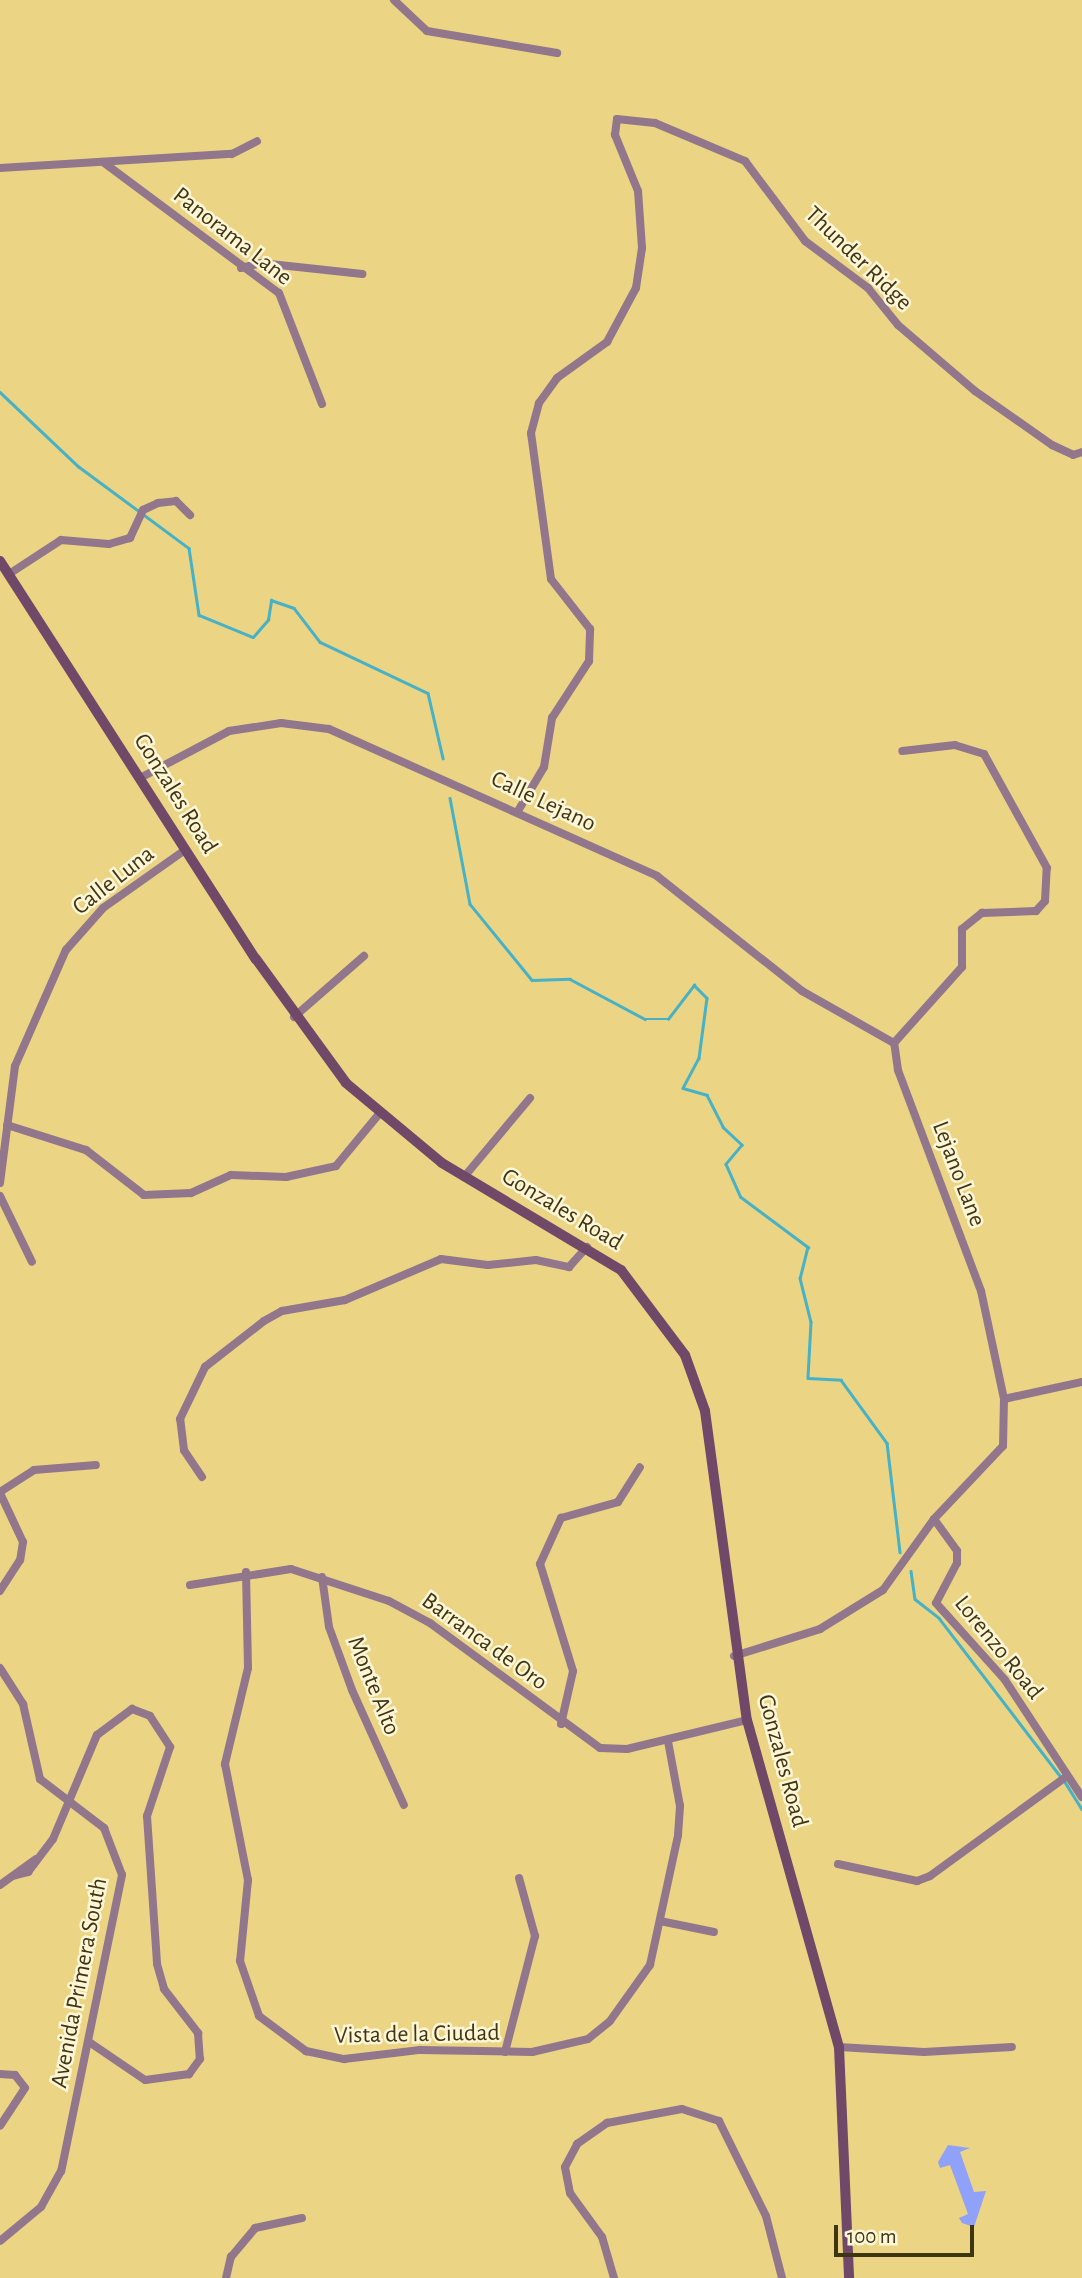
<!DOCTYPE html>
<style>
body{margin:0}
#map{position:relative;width:1082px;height:2278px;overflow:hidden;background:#ebd484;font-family:"Alegreya Sans",sans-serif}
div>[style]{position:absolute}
.green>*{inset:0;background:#8fa1f8}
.stream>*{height:2.5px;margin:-1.25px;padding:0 1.25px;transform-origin:1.25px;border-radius:1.25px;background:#46b1c7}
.street>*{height:8px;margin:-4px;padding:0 4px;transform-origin:4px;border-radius:4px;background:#92768b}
.secondary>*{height:10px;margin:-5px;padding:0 5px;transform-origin:5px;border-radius:5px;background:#704868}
span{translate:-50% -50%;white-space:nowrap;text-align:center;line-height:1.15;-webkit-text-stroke:5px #fff6d7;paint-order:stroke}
.street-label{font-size:24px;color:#3e3513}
.scale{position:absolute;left:834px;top:2225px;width:140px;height:32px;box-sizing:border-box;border:4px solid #3e3513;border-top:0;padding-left:9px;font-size:21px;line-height:24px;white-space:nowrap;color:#3e3513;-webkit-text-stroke:5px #fff6d7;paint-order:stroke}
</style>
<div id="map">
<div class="green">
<i style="clip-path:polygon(948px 2145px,970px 2148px,960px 2152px,974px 2192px,986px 2191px,974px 2227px,962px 2223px,959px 2218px,968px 2214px,950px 2165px,940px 2168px,938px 2162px)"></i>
</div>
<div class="stream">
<i style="left:0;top:392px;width:108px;rotate:43.5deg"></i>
<i style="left:78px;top:466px;width:138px;rotate:36.5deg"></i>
<i style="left:189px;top:548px;width:68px;rotate:81.5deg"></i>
<i style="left:199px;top:615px;width:58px;rotate:22.2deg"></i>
<i style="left:253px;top:637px;width:23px;rotate:-49deg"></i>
<i style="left:268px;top:620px;width:20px;rotate:-81deg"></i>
<i style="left:271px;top:600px;width:24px;rotate:19deg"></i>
<i style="left:294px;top:608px;width:43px;rotate:52.6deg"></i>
<i style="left:320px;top:642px;width:119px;rotate:25.3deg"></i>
<i style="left:428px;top:693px;width:67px;rotate:77deg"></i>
<i style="left:450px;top:798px;width:108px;rotate:79.3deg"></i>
<i style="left:470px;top:904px;width:98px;rotate:50.8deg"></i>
<i style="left:532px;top:980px;width:38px;rotate:-2deg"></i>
<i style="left:570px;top:979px;width:85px;rotate:28.1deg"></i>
<i style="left:645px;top:1019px;width:23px"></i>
<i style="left:668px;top:1019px;width:43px;rotate:-52.6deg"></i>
<i style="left:694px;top:985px;width:18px;rotate:45deg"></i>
<i style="left:707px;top:998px;width:61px;rotate:97.6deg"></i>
<i style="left:699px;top:1058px;width:34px;rotate:118deg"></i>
<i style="left:683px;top:1088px;width:25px;rotate:16deg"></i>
<i style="left:707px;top:1095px;width:36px;rotate:63deg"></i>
<i style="left:723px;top:1127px;width:26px;rotate:43deg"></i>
<i style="left:742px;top:1145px;width:25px;rotate:130deg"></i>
<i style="left:726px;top:1164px;width:36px;rotate:66deg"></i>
<i style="left:741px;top:1197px;width:84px;rotate:36.7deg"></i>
<i style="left:808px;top:1247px;width:32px;rotate:104deg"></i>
<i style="left:800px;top:1278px;width:45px;rotate:76deg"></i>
<i style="left:811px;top:1322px;width:56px;rotate:93.1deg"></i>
<i style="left:808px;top:1378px;width:33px;rotate:3deg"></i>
<i style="left:841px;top:1380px;width:78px;rotate:53.9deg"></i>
<i style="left:887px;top:1443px;width:110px;rotate:83.2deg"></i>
<i style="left:911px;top:1571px;width:28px;rotate:82deg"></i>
<i style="left:915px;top:1599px;width:31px;rotate:38deg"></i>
<i style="left:939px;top:1618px;width:200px;rotate:52.5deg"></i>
<i style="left:1065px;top:1782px;width:32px;rotate:58deg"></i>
</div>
<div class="street">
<i style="left:394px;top:0;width:45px;rotate:43.2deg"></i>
<i style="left:427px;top:31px;width:132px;rotate:9.6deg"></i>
<i style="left:103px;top:162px;width:219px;rotate:36.7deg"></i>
<i style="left:279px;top:293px;width:119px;rotate:68.8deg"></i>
<i style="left:0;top:168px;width:232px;rotate:-3.5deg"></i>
<i style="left:232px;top:154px;width:28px;rotate:-27deg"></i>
<i style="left:241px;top:268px;width:21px;rotate:-14deg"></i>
<i style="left:261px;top:263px;width:102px;rotate:6.2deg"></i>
<i style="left:9px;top:574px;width:62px;rotate:-33.2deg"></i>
<i style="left:61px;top:540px;width:48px;rotate:4.8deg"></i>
<i style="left:109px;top:544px;width:22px;rotate:-16deg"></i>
<i style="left:130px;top:538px;width:31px;rotate:-65deg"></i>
<i style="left:143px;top:510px;width:17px;rotate:-25deg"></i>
<i style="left:158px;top:503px;width:18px;rotate:-6deg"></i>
<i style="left:176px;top:501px;width:20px;rotate:45deg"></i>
<i style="left:140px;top:778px;width:101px;rotate:-27.8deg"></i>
<i style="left:229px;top:731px;width:53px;rotate:-8.7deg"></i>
<i style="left:281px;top:723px;width:48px;rotate:7.1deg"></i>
<i style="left:329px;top:729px;width:359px;rotate:24.1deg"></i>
<i style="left:657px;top:876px;width:185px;rotate:38.4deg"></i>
<i style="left:802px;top:991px;width:106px;rotate:29.5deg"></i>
<i style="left:518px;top:811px;width:51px;rotate:-59.4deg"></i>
<i style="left:544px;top:767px;width:50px;rotate:-80.7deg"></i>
<i style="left:552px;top:718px;width:68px;rotate:-57deg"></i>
<i style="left:589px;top:661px;width:32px;rotate:-88deg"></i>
<i style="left:590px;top:629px;width:63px;rotate:-128deg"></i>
<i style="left:551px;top:579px;width:147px;rotate:-97.8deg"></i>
<i style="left:531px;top:433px;width:31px;rotate:-75deg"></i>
<i style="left:539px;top:403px;width:31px;rotate:-54deg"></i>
<i style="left:557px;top:378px;width:62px;rotate:-35.8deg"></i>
<i style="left:607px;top:342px;width:61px;rotate:-61.8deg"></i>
<i style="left:636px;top:288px;width:40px;rotate:-81.5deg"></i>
<i style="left:642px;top:248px;width:57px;rotate:-94deg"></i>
<i style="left:638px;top:191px;width:61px;rotate:-112.3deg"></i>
<i style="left:615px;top:135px;width:16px;rotate:-83deg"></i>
<i style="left:617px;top:119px;width:38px;rotate:6deg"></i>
<i style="left:655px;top:123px;width:98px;rotate:22.9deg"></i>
<i style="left:745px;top:161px;width:100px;rotate:53.1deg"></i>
<i style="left:805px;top:241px;width:79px;rotate:36.7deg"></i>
<i style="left:868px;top:288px;width:48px;rotate:51deg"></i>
<i style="left:898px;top:325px;width:101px;rotate:40.6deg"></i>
<i style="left:975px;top:391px;width:94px;rotate:35deg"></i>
<i style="left:1052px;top:445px;width:23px;rotate:25deg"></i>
<i style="left:1073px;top:455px;width:9px;rotate:-18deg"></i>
<i style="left:294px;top:1017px;width:93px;rotate:-41.1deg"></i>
<i style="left:7px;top:1125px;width:83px;rotate:17.6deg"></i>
<i style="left:86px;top:1150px;width:73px;rotate:37.8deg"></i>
<i style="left:144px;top:1195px;width:47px;rotate:-2.4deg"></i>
<i style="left:191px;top:1193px;width:44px;rotate:-24.2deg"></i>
<i style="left:231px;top:1175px;width:55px;rotate:2.1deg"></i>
<i style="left:286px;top:1177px;width:51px;rotate:-12.4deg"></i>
<i style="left:336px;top:1166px;width:67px;rotate:-50.4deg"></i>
<i style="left:464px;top:1177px;width:103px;rotate:-50.1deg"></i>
<i style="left:0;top:1183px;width:118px;rotate:-82.7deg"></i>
<i style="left:15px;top:1066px;width:127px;rotate:-66.3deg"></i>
<i style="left:66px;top:950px;width:56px;rotate:-48.6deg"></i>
<i style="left:103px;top:908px;width:100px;rotate:-35.3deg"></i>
<i style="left:0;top:1196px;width:73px;rotate:64.1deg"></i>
<i style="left:1004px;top:1399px;width:80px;rotate:-12.3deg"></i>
<i style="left:202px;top:1477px;width:32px;rotate:-124deg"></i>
<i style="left:184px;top:1450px;width:31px;rotate:-97deg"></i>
<i style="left:180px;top:1419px;width:58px;rotate:-64.3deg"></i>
<i style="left:205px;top:1367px;width:75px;rotate:-37.9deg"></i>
<i style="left:264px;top:1321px;width:21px;rotate:-29deg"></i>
<i style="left:282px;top:1311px;width:64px;rotate:-9.9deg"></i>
<i style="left:345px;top:1300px;width:104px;rotate:-23.1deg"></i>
<i style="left:441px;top:1259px;width:47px;rotate:7.3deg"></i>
<i style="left:488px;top:1265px;width:48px;rotate:-5.9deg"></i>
<i style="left:536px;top:1260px;width:34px;rotate:12deg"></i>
<i style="left:569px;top:1267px;width:27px;rotate:-48deg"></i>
<i style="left:0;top:1492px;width:40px;rotate:-32.9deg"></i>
<i style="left:34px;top:1470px;width:62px;rotate:-4.6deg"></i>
<i style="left:0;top:1493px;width:54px;rotate:64.9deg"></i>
<i style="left:23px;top:1542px;width:18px;rotate:99deg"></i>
<i style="left:20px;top:1560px;width:37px;rotate:123deg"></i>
<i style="left:934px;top:1519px;width:39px;rotate:54deg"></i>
<i style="left:957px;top:1551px;width:12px;rotate:90deg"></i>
<i style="left:957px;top:1563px;width:45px;rotate:117.7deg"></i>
<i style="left:936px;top:1603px;width:103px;rotate:48.1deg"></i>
<i style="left:1005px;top:1680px;width:140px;rotate:56.7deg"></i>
<i style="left:246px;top:1572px;width:96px;rotate:88.8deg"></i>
<i style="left:248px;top:1668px;width:99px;rotate:103.5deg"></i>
<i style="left:225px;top:1764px;width:118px;rotate:78.8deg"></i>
<i style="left:248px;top:1880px;width:81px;rotate:95.6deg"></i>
<i style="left:240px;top:1961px;width:58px;rotate:70.9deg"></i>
<i style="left:259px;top:2016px;width:59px;rotate:36.7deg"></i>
<i style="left:306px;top:2051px;width:39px;rotate:12deg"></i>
<i style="left:344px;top:2059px;width:77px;rotate:-6.8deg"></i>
<i style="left:420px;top:2050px;width:112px;rotate:1deg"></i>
<i style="left:532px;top:2052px;width:57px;rotate:-13.1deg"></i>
<i style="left:588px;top:2039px;width:28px;rotate:-39deg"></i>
<i style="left:610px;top:2021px;width:69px;rotate:-54.5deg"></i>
<i style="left:650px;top:1965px;width:133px;rotate:-77.8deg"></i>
<i style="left:678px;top:1835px;width:29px;rotate:-86deg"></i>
<i style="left:680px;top:1806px;width:66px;rotate:-100.5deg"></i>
<i style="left:322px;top:1577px;width:50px;rotate:82deg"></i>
<i style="left:329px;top:1627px;width:67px;rotate:69.9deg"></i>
<i style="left:352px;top:1690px;width:126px;rotate:65.7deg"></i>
<i style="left:190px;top:1585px;width:102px;rotate:-9deg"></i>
<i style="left:291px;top:1569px;width:103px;rotate:18.1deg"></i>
<i style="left:389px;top:1601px;width:47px;rotate:28.2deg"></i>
<i style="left:430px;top:1623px;width:211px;rotate:36.3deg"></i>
<i style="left:600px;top:1748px;width:27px;rotate:2deg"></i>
<i style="left:627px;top:1749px;width:123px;rotate:-13.6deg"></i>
<i style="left:734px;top:1656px;width:90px;rotate:-17.4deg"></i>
<i style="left:820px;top:1629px;width:74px;rotate:-31.8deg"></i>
<i style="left:883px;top:1590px;width:87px;rotate:-54.3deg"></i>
<i style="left:934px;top:1519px;width:100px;rotate:-46.6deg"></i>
<i style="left:1003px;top:1446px;width:47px;rotate:-88.8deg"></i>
<i style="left:1004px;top:1399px;width:110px;rotate:-102deg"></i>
<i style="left:981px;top:1291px;width:236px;rotate:-110.6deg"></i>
<i style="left:898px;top:1070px;width:27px;rotate:-98deg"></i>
<i style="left:894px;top:1043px;width:102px;rotate:-48.2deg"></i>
<i style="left:962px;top:967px;width:38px;rotate:-90deg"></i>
<i style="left:962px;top:929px;width:26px;rotate:-39deg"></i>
<i style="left:982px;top:913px;width:54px;rotate:-2.1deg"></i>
<i style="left:1036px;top:911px;width:13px;rotate:-48deg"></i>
<i style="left:1045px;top:901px;width:33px;rotate:-87deg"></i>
<i style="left:1047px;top:868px;width:130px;rotate:-118.9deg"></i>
<i style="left:984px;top:754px;width:30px;rotate:-163deg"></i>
<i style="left:955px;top:745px;width:53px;rotate:173.5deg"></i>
<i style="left:0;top:1668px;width:43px;rotate:57.4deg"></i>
<i style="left:23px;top:1704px;width:77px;rotate:77.2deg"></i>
<i style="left:40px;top:1779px;width:81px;rotate:37.4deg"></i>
<i style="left:104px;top:1828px;width:50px;rotate:69deg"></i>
<i style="left:122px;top:1875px;width:302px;rotate:101.6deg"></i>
<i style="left:61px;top:2171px;width:41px;rotate:119.1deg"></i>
<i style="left:41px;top:2207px;width:53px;rotate:140.3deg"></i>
<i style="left:561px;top:1724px;width:54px;rotate:-77.2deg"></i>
<i style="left:573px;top:1671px;width:112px;rotate:-107.1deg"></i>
<i style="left:540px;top:1564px;width:51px;rotate:-65.5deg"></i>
<i style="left:561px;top:1518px;width:59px;rotate:-15.7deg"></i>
<i style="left:618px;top:1502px;width:41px;rotate:-57.8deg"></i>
<i style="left:838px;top:1864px;width:81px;rotate:12.1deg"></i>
<i style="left:917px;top:1881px;width:14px;rotate:-21deg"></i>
<i style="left:930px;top:1876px;width:168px;rotate:-36.1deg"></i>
<i style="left:13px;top:1876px;width:16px;rotate:-15deg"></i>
<i style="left:28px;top:1872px;width:41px;rotate:-52.9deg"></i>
<i style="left:53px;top:1839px;width:113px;rotate:-67.1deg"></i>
<i style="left:97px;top:1735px;width:44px;rotate:-36.6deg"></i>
<i style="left:132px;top:1709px;width:19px;rotate:21deg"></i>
<i style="left:150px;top:1716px;width:37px;rotate:57deg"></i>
<i style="left:170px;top:1747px;width:73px;rotate:108.4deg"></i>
<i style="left:147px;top:1816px;width:148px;rotate:86.1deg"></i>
<i style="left:157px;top:1964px;width:26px;rotate:74deg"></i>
<i style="left:164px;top:1989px;width:56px;rotate:52.3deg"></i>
<i style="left:198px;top:2033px;width:26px;rotate:86deg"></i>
<i style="left:200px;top:2059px;width:19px;rotate:126deg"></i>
<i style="left:189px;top:2074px;width:44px;rotate:172.2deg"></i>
<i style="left:145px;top:2080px;width:68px;rotate:-145.8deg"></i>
<i style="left:0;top:1885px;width:44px;rotate:-35.8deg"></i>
<i style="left:660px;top:1921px;width:55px;rotate:11.5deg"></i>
<i style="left:839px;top:2047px;width:85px;rotate:3.4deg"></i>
<i style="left:924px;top:2052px;width:88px;rotate:-3.3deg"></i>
<i style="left:505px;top:2052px;width:120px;rotate:-75.5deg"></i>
<i style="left:535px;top:1936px;width:60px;rotate:-105.4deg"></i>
<i style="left:0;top:2074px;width:15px;rotate:4deg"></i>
<i style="left:15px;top:2075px;width:16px;rotate:52deg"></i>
<i style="left:25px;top:2088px;width:45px;rotate:123.3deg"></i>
<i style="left:226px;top:2278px;width:22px;rotate:-77deg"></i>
<i style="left:231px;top:2257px;width:38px;rotate:-50deg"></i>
<i style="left:255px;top:2228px;width:48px;rotate:-12deg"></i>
<i style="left:614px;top:2278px;width:43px;rotate:-106.3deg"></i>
<i style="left:602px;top:2237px;width:54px;rotate:-126deg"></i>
<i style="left:570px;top:2193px;width:26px;rotate:-101deg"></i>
<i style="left:565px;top:2167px;width:26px;rotate:-62deg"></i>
<i style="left:577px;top:2144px;width:37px;rotate:-35deg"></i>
<i style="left:607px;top:2123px;width:76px;rotate:-10.6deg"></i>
<i style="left:682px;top:2109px;width:39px;rotate:18deg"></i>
<i style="left:719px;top:2121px;width:106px;rotate:63.7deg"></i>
<i style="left:766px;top:2216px;width:64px;rotate:75.5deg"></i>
</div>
<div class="secondary">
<i style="left:0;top:561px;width:473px;rotate:57.3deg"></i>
<i style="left:256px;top:959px;width:153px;rotate:54deg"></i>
<i style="left:346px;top:1083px;width:125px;rotate:39.8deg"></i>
<i style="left:442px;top:1163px;width:209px;rotate:30.9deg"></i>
<i style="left:621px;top:1270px;width:106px;rotate:53deg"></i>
<i style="left:685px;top:1355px;width:59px;rotate:70.3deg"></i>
<i style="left:705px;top:1411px;width:312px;rotate:82.3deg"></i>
<i style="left:747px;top:1720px;width:340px;rotate:74.3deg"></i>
<i style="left:839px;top:2047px;width:231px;rotate:87.5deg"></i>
</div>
<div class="street-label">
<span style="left:232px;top:237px;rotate:38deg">Panorama Lane</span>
<span style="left:858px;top:259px;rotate:44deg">Thunder Ridge</span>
<span style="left:175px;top:794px;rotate:58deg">Gonzales Road</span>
<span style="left:543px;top:802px;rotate:25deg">Calle Lejano</span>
<span style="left:114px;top:881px;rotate:-38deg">Calle Luna</span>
<span style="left:958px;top:1174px;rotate:69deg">Lejano Lane</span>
<span style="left:562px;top:1210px;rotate:31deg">Gonzales Road</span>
<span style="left:484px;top:1642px;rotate:36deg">Barranca de Oro</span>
<span style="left:998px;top:1648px;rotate:51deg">Lorenzo Road</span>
<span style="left:373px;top:1686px;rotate:68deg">Monte Alto</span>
<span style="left:782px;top:1761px;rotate:75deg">Gonzales Road</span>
<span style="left:80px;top:1983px;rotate:-79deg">Avenida Primera South</span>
<span style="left:417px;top:2035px;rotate:-1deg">Vista de la Ciudad</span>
</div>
<div class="scale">100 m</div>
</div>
